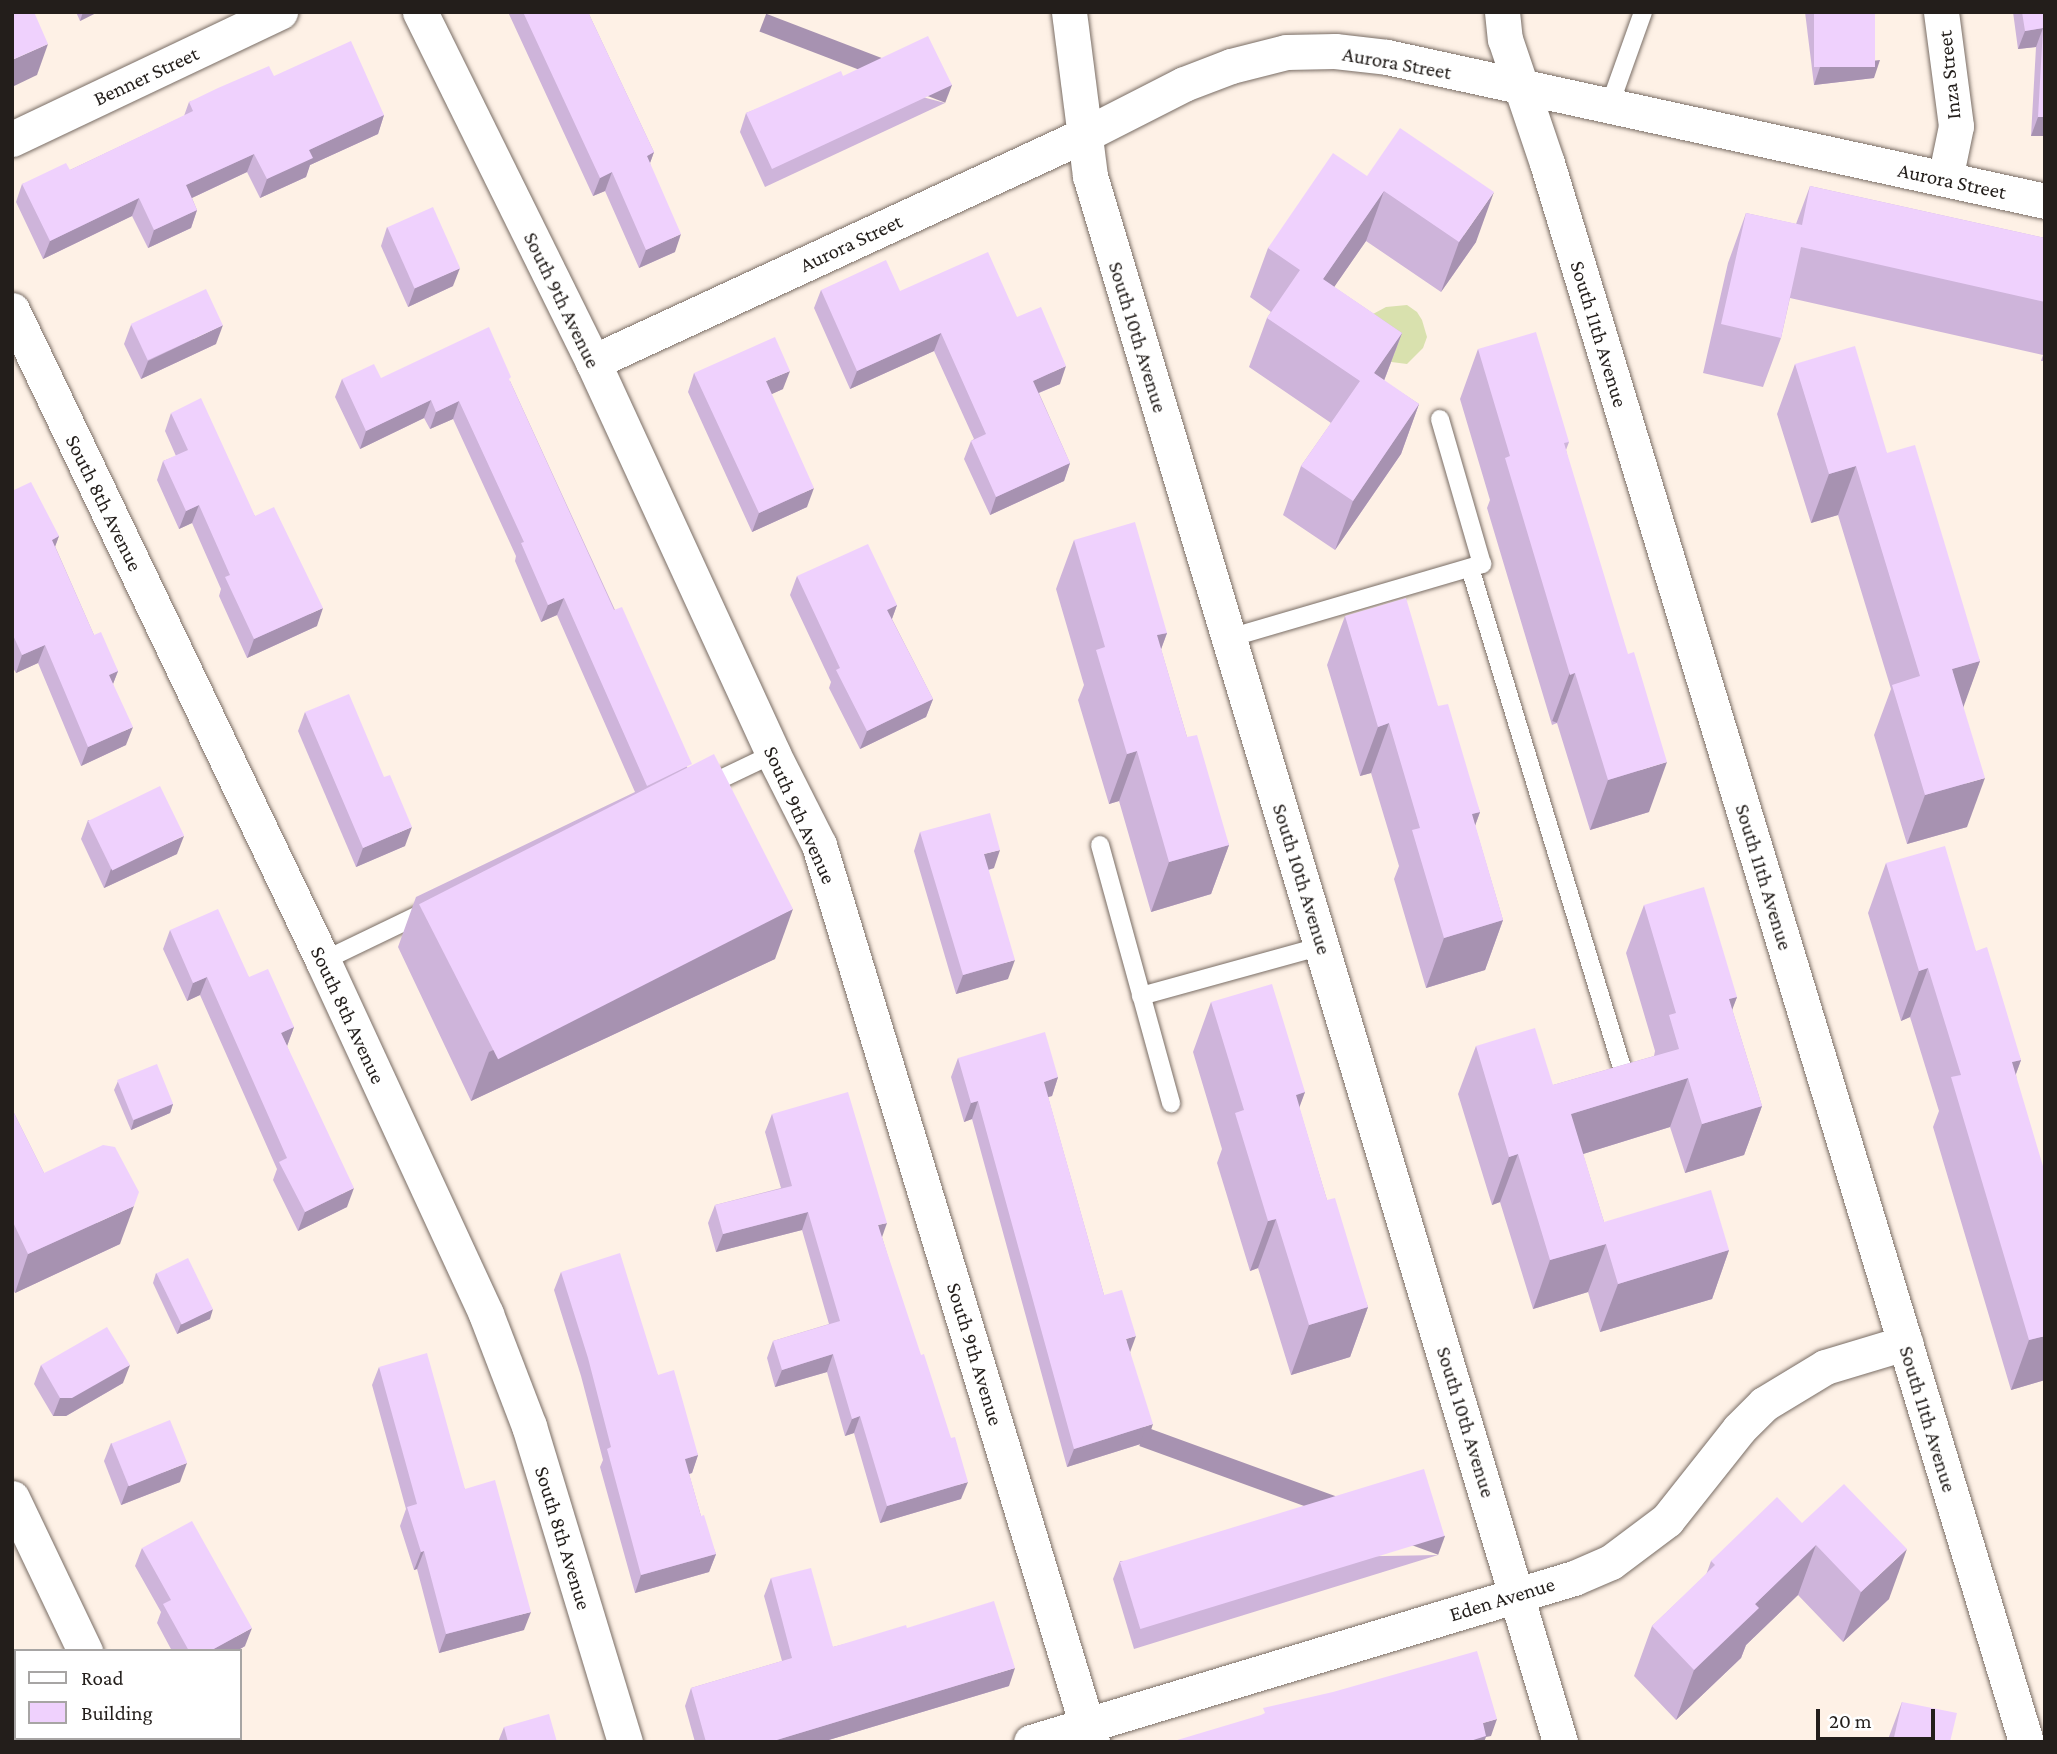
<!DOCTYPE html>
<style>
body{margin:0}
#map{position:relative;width:2057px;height:1754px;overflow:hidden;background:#fef1e6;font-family:"Crimson Pro",serif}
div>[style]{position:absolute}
.green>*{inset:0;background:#d9e1ae}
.roads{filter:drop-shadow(0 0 2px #796d65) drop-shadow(0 0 2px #796d65)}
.lane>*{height:18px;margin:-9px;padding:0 9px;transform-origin:9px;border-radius:9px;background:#fff}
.street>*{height:35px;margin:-17.5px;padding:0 17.5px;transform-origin:17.5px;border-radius:17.5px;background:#fff}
.wall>*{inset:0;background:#ceb4da}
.shaded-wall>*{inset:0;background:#a792b1;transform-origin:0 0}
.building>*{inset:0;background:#efd1fd;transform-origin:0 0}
span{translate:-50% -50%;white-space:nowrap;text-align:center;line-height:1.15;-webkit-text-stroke:5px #fff;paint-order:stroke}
.street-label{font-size:21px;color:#231e1b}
.frame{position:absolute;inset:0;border:14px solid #231e1b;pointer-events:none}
.legend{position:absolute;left:14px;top:1649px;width:228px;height:91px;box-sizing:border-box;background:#fff;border:2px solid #a7a5a4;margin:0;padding:9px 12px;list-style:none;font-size:21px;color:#231e1b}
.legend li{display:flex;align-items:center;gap:14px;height:35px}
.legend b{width:35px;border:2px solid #a7a5a4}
.scale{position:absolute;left:1816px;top:1709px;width:119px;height:32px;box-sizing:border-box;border:4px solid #231e1b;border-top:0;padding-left:9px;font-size:21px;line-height:24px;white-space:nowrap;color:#231e1b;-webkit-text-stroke:5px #fff;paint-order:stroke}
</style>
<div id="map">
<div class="green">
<i style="clip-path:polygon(1407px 305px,1417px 312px,1422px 320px,1427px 337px,1423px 348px,1407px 364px,1376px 360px,1362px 320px,1386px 307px)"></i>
</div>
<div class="roads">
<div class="lane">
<i style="left:1609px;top:107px;width:101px;rotate:-70.3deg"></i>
<i style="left:1470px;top:568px;width:539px;rotate:73.08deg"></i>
<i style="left:1229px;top:638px;width:264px;rotate:-16.3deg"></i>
<i style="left:1482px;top:564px;width:151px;rotate:-106.2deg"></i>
<i style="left:704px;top:787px;width:76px;rotate:-25.6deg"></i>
<i style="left:1100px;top:845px;width:268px;rotate:74.6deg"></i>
<i style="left:323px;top:961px;width:115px;rotate:-25.7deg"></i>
<i style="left:1141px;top:996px;width:188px;rotate:-15.4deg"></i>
</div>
<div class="street">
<i style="left:420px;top:12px;width:390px;rotate:63.7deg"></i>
<i style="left:593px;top:362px;width:431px;rotate:65.3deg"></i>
<i style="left:773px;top:754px;width:102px;rotate:63.2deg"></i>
<i style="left:819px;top:845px;width:938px;rotate:73.07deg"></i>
<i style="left:1069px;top:12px;width:165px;rotate:82.7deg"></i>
<i style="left:1090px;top:176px;width:1635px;rotate:73.29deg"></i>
<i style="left:1502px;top:12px;width:27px;rotate:84deg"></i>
<i style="left:1505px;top:39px;width:131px;rotate:71.3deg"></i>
<i style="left:1547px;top:163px;width:1650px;rotate:73.12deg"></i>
<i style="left:1941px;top:12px;width:115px;rotate:82.5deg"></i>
<i style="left:1956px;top:126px;width:54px;rotate:101.7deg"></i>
<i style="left:12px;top:139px;width:297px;rotate:-25.4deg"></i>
<i style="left:12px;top:310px;width:721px;rotate:64.46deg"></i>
<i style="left:323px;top:961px;width:389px;rotate:65.2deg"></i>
<i style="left:486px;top:1314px;width:120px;rotate:69deg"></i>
<i style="left:529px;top:1426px;width:330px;rotate:73.1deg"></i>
<i style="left:593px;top:362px;width:541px;rotate:-24.81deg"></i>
<i style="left:1084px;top:135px;width:112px;rotate:-27deg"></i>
<i style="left:1184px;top:84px;width:50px;rotate:-21deg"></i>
<i style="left:1231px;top:66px;width:57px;rotate:-14.3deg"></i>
<i style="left:1286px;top:52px;width:49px;rotate:-1.2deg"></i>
<i style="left:1335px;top:51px;width:52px;rotate:6.6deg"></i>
<i style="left:1387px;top:57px;width:674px;rotate:12.34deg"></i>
<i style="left:12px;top:1498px;width:170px;rotate:64.5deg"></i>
<i style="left:124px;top:1738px;width:4px;rotate:76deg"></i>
<i style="left:1031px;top:1742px;width:567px;rotate:-16.81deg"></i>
<i style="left:1574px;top:1578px;width:40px;rotate:-23.4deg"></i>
<i style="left:1611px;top:1562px;width:70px;rotate:-36.9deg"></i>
<i style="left:1667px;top:1520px;width:116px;rotate:-51.6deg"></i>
<i style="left:1739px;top:1429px;width:35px;rotate:-45deg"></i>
<i style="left:1764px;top:1404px;width:71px;rotate:-31.2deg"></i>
<i style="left:1825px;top:1367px;width:84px;rotate:-16.7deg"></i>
</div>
</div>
<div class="wall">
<i style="clip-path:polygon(76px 12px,98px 12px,80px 21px)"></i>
<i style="clip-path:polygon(508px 12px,588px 12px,654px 152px,650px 163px,675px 252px,639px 268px,605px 191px,593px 196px)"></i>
<i style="clip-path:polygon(1805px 12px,1875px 12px,1874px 78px,1814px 85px)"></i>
<i style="clip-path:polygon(2013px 12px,2045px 12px,2045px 136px,2031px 136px,2036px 47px,2018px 49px)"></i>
<i style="clip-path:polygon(274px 76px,384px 115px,378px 134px,310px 165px,306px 177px,260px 198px,247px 172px,192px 198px,197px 210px,191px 228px,148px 248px,132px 216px,43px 259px,16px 202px,22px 184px,70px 170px,184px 116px,189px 102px)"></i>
<i style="clip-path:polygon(843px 76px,945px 103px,765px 187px,740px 132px,746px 113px)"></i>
<i style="clip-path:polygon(1367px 176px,1476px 242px,1441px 292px,1366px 241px,1334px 287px,1402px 333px,1384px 381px,1419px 404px,1401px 454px,1335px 550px,1283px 515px,1301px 466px,1331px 423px,1249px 367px,1267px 318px,1271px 312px,1250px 297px,1268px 248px)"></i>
<i style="clip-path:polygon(1810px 186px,2045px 238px,2045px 361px,2041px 361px,2043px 355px,1790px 298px,1781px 338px,1763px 387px,1703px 373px,1728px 263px,1746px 213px,1796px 224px)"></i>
<i style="clip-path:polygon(387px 227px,453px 286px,408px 307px,381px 246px)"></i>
<i style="clip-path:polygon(821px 290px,900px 291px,1017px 317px,1060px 384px,1039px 393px,1070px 463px,1064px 481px,990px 515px,964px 459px,971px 441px,974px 439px,934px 351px,850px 389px,814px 308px)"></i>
<i style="clip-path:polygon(131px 325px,216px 344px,141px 379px,124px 344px)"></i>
<i style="clip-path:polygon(1478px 349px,1569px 442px,1566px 450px,1649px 812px,1590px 830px,1557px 723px,1552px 725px,1487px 508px,1490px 500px,1460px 399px)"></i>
<i style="clip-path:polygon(1795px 364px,1887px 453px,1980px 661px,1963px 706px,1967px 827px,1907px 844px,1874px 735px,1891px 689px,1838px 515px,1811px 523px,1777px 414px)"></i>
<i style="clip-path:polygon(694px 373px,783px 389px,771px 394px,807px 507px,752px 532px,688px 392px)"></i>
<i style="clip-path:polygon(381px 378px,510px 381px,775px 959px,471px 1101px,398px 947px,416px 897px,635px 792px,557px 615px,541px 622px,515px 561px,516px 556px,453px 419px,430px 429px,424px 418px,360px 449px,335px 397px,342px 379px)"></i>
<i style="clip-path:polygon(171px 413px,255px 516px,317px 626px,247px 658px,219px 596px,221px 589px,192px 523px,179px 529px,157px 480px,163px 461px,176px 456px,165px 431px)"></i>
<i style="clip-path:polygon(12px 491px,59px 536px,55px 546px,94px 635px,118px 671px,113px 684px,126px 745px,81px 766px,38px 663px,16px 673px,12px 666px)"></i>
<i style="clip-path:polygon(1074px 540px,1167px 633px,1161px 649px,1187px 737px,1229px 845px,1211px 894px,1151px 912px,1119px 801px,1109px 804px,1078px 700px,1084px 685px,1056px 589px)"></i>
<i style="clip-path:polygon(797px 576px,897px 605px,892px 619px,933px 699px,926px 717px,860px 749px,829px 688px,831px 682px,790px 595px)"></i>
<i style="clip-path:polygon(1345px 616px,1438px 706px,1480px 812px,1475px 826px,1503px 920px,1485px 970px,1426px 988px,1394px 879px,1399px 866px,1371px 773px,1360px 776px,1327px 665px)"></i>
<i style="clip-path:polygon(305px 712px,405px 846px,356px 867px,298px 731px)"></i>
<i style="clip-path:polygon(88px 820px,177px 854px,104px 888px,81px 839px)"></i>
<i style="clip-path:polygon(920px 832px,994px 868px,988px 870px,1008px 979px,956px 994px,914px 851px)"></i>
<i style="clip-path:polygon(1886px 863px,1976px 951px,2021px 1060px,2016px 1074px,2045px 1380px,2011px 1390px,1933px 1127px,1939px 1111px,1910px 1017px,1901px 1021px,1868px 913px)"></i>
<i style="clip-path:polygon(1644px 905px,1737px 997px,1732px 1009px,1762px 1106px,1744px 1155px,1685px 1173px,1670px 1127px,1583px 1154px,1604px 1222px,1729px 1250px,1712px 1299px,1600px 1332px,1588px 1292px,1533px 1309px,1500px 1202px,1492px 1205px,1458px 1094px,1476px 1046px,1553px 1085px,1654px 1056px,1655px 1051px,1626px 953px)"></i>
<i style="clip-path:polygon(170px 930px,249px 977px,294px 1027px,287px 1046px,347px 1207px,298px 1231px,273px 1180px,277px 1169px,200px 995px,187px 1001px,163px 949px)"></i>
<i style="clip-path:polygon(1211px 1002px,1305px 1092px,1299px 1107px,1327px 1200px,1368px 1307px,1350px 1357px,1291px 1375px,1258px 1268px,1250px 1271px,1217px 1163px,1222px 1149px,1193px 1052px)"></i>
<i style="clip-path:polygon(958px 1058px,1058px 1077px,1052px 1096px,1048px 1097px,1104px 1295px,1130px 1352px,1147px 1442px,1067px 1467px,972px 1119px,964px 1122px,951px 1077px)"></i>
<i style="clip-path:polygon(118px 1081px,173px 1104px,170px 1113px,131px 1130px,114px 1090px)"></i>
<i style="clip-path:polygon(12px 1109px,44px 1173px,120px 1244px,15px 1293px,12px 1288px)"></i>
<i style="clip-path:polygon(772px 1114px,882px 1237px,961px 1499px,880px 1523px,854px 1433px,845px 1436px,827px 1372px,775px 1387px,767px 1358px,773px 1341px,829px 1324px,802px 1230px,716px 1252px,708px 1223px,715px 1205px,781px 1188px,765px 1132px)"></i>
<i style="clip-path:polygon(561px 1272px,658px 1375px,698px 1455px,692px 1473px,689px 1474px,701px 1516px,716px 1554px,709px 1572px,635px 1593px,600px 1467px,603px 1460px,581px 1376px,554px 1290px)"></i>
<i style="clip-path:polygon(156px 1273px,210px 1319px,177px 1334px,153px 1283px)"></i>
<i style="clip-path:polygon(41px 1365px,123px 1383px,66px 1416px,53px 1416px,34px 1384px)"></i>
<i style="clip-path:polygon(379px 1367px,465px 1489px,524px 1630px,439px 1653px,417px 1569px,414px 1570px,400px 1526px,406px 1509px,372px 1385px)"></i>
<i style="clip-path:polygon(111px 1443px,180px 1482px,121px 1505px,104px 1461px)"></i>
<i style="clip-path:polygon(1802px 1523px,1889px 1599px,1843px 1642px,1798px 1595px,1746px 1645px,1741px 1658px,1676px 1720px,1634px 1676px,1652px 1626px,1706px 1575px,1711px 1561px)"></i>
<i style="clip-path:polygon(142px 1548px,245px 1646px,237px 1651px,172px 1651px,157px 1623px,161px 1612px,135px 1566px)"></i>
<i style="clip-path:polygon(1438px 1555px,1134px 1649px,1113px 1579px,1120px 1561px)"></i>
<i style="clip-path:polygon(771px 1578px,833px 1647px,907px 1628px,1009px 1686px,822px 1742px,695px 1742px,685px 1706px,691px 1688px,782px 1661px,764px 1596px)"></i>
<i style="clip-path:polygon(12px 1690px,16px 1697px,16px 1738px,19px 1738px,15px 1741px,12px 1739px)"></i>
<i style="clip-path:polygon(1902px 1702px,1950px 1742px,1887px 1742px)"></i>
<i style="clip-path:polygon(504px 1727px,557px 1742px,498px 1742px)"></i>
</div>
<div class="shaded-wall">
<i style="clip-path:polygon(83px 12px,98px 12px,80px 21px)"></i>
<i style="clip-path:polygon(2043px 28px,2036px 47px,2018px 49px,2025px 31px)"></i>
<i style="clip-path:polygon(48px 44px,37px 75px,12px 87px,12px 60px)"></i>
<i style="clip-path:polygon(1880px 60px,1874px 78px,1814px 85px,1820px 67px)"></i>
<i style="left:952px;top:85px;width:19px;height:199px;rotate:111deg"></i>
<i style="clip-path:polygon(384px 115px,378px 134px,310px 165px,306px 177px,260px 198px,267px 179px,309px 150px)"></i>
<i style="clip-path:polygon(2038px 117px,2045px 117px,2045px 136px,2031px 136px)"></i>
<i style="clip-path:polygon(654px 152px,647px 171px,647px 156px)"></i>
<i style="clip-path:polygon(254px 154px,247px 172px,179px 204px,186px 185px)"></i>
<i style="clip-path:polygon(612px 172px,605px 191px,593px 196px,600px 178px)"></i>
<i style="clip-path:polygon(1384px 191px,1366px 241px,1305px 329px,1323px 279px)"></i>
<i style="clip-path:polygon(1494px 192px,1476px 242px,1441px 292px,1459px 242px)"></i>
<i style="clip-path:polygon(139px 198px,132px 216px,43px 259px,50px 241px)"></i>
<i style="clip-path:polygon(197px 210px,191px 228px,148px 248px,154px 230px)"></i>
<i style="clip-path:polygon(681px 234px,675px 252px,639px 268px,646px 250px)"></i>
<i style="clip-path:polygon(460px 268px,453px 286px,408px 307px,415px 288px)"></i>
<i style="clip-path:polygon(223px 325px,216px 344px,141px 379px,148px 361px)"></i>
<i style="clip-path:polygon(941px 333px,934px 351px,850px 389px,857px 371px)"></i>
<i style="clip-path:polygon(1402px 333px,1383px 383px,1374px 373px)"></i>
<i style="clip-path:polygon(1066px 366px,1060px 384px,1026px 398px,1033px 381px)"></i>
<i style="clip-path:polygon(790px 371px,783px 389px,759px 400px,766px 381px)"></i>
<i style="clip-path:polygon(431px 400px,424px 418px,360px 449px,366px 431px)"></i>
<i style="clip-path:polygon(459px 401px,453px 419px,430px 429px,436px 412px)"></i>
<i style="clip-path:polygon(1419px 404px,1401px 454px,1335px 550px,1353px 501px)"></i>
<i style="clip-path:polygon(1070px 463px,1064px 481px,990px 515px,996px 497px)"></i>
<i style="clip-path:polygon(1856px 466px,1838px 515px,1811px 523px,1829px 474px)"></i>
<i style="clip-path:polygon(814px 488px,807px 507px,752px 532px,759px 513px)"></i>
<i style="clip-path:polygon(199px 505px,192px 523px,179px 529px,186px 511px)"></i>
<i style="clip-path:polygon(59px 536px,52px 555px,52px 540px)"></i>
<i style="clip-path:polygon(564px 598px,557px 615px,541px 622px,548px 605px)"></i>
<i style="clip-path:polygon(897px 605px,890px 624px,887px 610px)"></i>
<i style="clip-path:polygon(323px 608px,317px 626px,247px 658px,254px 639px)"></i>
<i style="clip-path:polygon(1167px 633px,1149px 682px,1157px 635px)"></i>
<i style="clip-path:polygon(45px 645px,38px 663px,16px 673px,22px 655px)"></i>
<i style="clip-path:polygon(1980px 661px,1962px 711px,1952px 669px)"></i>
<i style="clip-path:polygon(118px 671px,111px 689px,109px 675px)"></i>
<i style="left:1575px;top:673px;width:53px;height:5px;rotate:110deg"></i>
<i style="clip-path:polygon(933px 699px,926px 717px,860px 749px,867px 731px)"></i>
<i style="clip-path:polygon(1389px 723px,1371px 773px,1360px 776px,1378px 727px)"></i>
<i style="clip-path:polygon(133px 727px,126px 745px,81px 766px,88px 747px)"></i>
<i style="clip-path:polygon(1137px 751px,1119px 801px,1109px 804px,1127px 754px)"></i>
<i style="clip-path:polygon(1667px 762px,1649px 812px,1590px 830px,1608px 780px)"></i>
<i style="clip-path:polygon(1985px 778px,1967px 827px,1907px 844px,1925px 795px)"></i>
<i style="clip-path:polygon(1480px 812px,1462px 861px,1472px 814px)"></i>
<i style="clip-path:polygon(412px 827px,405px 846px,356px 867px,363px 848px)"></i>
<i style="clip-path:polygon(184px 836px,177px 854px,104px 888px,111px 869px)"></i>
<i style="clip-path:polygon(1229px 845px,1211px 894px,1151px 912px,1169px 862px)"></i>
<i style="clip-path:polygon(1000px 850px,994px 868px,977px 873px,984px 854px)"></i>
<i style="clip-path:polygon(793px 909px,775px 959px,471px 1101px,489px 1052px)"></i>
<i style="clip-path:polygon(1503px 920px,1485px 970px,1426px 988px,1444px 938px)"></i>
<i style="clip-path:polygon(1015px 960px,1008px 979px,956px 994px,963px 975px)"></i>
<i style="clip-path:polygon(1928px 968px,1910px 1017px,1901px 1021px,1919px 971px)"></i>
<i style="clip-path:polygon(207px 977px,200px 995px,187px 1001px,193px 983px)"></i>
<i style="clip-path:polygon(1737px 997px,1719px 1045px,1729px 999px)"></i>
<i style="clip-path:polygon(294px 1027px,287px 1046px,281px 1033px)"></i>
<i style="clip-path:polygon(2021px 1060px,2003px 1109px,2012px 1062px)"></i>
<i style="clip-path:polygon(1058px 1077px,1052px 1096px,1037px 1100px,1044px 1082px)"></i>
<i style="clip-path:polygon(1688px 1078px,1670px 1127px,1554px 1163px,1571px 1114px)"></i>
<i style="clip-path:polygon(1305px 1092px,1287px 1141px,1296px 1095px)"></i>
<i style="clip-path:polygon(978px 1101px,972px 1119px,964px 1122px,971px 1103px)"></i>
<i style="clip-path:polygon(173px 1104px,170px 1113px,131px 1130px,134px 1120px)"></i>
<i style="clip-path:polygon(1762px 1106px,1744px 1155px,1685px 1173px,1702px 1124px)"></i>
<i style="clip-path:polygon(1518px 1154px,1500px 1202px,1492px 1205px,1509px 1157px)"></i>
<i style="clip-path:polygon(354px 1188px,347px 1207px,298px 1231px,305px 1212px)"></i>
<i style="clip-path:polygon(134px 1206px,120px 1244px,15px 1293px,28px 1254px)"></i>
<i style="clip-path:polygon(808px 1212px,802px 1230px,716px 1252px,723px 1234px)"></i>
<i style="clip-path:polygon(1276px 1219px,1258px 1268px,1250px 1271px,1268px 1221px)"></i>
<i style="clip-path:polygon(887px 1223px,881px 1240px,878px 1225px)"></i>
<i style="clip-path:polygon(1606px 1244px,1588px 1292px,1533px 1309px,1550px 1260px)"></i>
<i style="clip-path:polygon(1729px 1250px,1712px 1299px,1600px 1332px,1618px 1284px)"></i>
<i style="clip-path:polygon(1368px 1307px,1350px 1357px,1291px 1375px,1309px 1325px)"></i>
<i style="clip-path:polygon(213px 1309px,210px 1319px,177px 1334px,181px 1324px)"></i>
<i style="clip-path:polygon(1136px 1336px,1129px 1355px,1126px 1339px)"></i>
<i style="clip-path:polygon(2045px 1336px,2045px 1380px,2011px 1390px,2029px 1340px)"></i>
<i style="clip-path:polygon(833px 1354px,827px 1372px,775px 1387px,782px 1370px)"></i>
<i style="clip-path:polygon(130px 1365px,123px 1383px,66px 1416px,53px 1416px,60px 1398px)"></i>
<i style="clip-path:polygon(860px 1416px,854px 1433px,845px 1436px,852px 1419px)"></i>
<i style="clip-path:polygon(1153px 1424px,1147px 1442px,1067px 1467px,1074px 1449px)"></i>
<i style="clip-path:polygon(698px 1455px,692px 1473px,678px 1477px,685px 1459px)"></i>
<i style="clip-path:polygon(187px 1463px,180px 1482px,121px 1505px,128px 1486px)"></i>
<i style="clip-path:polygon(968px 1482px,961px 1499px,880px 1523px,887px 1506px)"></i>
<i style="left:1445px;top:1536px;width:20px;height:318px;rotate:110deg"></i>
<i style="clip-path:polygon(1816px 1545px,1798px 1595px,1746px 1645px,1741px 1658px,1676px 1720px,1694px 1670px,1755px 1604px)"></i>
<i style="clip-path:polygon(1907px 1549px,1889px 1599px,1843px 1642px,1861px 1592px)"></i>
<i style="clip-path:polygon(424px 1551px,417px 1569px,414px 1570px,421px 1552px)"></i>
<i style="clip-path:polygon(716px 1554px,709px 1572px,635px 1593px,641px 1575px)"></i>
<i style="clip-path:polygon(531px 1612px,524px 1630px,439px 1653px,446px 1634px)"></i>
<i style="clip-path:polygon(252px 1628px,245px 1646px,237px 1651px,210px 1651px)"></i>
<i style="clip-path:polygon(1015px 1668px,1009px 1686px,822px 1742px,770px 1742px)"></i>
<i style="clip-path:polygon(1497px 1719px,1491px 1736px,1486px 1737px,1484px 1742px,1467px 1742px,1483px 1723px)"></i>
</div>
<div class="building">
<i style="clip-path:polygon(12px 12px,34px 12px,48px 44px,12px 60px)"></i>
<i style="clip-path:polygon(523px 12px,588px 12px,654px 152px,647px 156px,681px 234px,646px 250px,612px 172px,600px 178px)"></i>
<i style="left:1814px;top:12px;width:61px;height:55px"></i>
<i style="clip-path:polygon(2022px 12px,2045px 12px,2045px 117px,2038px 117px,2043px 28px,2025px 31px)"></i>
<i style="clip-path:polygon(928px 36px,952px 85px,772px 169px,746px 113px,841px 71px,843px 76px)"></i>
<i style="clip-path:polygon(351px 41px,384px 115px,309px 150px,313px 158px,267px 179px,254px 154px,186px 185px,197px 210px,154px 230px,139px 198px,50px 241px,22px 184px,66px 163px,70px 170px,193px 111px,189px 102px,218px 88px,269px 66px,274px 76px)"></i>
<i style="clip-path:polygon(1400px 128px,1494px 192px,1459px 242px,1384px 191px,1323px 279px,1402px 333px,1374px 373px,1419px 404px,1353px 501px,1301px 466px,1360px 381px,1267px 318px,1300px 270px,1268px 248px,1333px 153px,1367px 176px)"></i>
<i style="clip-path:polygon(1810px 186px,2045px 238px,2045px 302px,1801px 247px,1781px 338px,1721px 324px,1746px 213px,1802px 225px)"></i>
<i style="left:433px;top:207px;width:67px;height:50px;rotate:66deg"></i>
<i style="clip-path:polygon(988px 252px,1017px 317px,1041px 307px,1066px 366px,1033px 381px,1070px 463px,996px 497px,971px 441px,986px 434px,941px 333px,857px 371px,821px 290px,886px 260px,900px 291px)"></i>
<i style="left:206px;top:289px;width:40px;height:83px;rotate:65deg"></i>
<i style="clip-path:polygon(489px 327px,511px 377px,509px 379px,614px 610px,622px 607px,692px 764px,647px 786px,564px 598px,548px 605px,521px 543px,524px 542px,459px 401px,436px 412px,431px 400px,366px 431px,342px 379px,374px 364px,381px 378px)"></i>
<i style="clip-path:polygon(1536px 332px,1569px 442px,1564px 443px,1628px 654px,1634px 652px,1667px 762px,1608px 780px,1575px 673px,1570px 675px,1505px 458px,1510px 456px,1478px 349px)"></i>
<i style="clip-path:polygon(775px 337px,790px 371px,766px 381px,814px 488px,759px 513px,694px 373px)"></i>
<i style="clip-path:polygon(1855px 346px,1887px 453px,1915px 445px,1980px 661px,1952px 669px,1985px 778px,1925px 795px,1892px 685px,1920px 676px,1856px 466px,1829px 474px,1795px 364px)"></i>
<i style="clip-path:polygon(201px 398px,255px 516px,274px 507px,323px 608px,254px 639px,225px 577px,230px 575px,199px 505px,186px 511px,163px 461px,188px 450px,171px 413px)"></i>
<i style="clip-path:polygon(31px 482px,59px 536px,52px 540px,94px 635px,101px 632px,118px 671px,109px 675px,133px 727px,88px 747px,45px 645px,22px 655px,12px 633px,12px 491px)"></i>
<i style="clip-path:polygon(1135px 522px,1167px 633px,1157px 635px,1187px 737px,1197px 735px,1229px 845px,1169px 862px,1137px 751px,1127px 754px,1096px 650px,1105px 647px,1074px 540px)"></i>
<i style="clip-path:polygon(868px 544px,897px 605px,887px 610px,933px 699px,867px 731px,836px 670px,840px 668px,797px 576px)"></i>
<i style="clip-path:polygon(1406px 598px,1438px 706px,1448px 704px,1480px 812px,1472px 814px,1503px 920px,1444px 938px,1412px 830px,1420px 828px,1389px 723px,1378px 727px,1345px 616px)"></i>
<i style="clip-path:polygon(349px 694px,384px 777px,390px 775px,412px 827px,363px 848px,305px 712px)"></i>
<i style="left:714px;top:754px;width:174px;height:331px;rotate:63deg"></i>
<i style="left:160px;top:786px;width:55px;height:80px;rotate:64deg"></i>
<i style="clip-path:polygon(990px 813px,1000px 850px,984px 854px,1015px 960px,963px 975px,920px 832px)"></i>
<i style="clip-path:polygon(1945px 846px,1976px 951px,1987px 947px,2021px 1060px,2012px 1062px,2045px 1173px,2045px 1336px,2029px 1340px,1951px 1077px,1961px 1075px,1928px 968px,1919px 971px,1886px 863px)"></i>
<i style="clip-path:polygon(1704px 887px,1737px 997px,1729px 999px,1762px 1106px,1702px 1124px,1688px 1078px,1571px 1114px,1604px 1222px,1711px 1190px,1729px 1250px,1618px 1284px,1606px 1244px,1550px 1260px,1518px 1154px,1509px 1157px,1476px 1046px,1535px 1028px,1553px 1085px,1679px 1049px,1669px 1015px,1676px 1013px,1644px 905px)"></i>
<i style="clip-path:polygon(218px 909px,249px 977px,268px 969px,294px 1027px,281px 1033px,354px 1188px,305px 1212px,279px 1162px,287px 1158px,207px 977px,193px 983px,170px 930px)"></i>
<i style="clip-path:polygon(1272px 984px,1305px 1092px,1296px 1095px,1327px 1200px,1335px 1198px,1368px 1307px,1309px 1325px,1276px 1219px,1268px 1221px,1235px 1113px,1244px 1110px,1211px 1002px)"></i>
<i style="clip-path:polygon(1045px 1032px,1058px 1077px,1044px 1082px,1104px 1295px,1122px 1290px,1136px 1336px,1126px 1339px,1153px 1424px,1074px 1449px,978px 1101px,971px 1103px,958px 1058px)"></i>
<i style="left:157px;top:1064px;width:43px;height:43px;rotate:68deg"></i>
<i style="clip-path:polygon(848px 1092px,887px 1223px,878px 1225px,921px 1355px,924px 1354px,951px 1438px,955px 1437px,968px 1482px,887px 1506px,860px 1416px,852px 1419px,833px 1354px,782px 1370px,773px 1341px,840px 1321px,808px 1212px,723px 1234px,715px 1205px,792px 1186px,772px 1114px)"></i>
<i style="clip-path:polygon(12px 1109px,44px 1173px,103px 1145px,115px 1147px,139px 1192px,134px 1206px,28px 1254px,12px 1220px)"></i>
<i style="clip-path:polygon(620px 1253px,658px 1375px,674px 1370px,698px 1455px,685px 1459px,701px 1516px,704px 1515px,716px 1554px,641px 1575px,607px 1449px,611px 1447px,588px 1358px,561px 1272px)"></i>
<i style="left:188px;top:1258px;width:57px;height:35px;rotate:64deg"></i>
<i style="clip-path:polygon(107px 1327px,130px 1365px,72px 1398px,60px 1398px,41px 1365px)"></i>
<i style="clip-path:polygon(427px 1353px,465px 1489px,495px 1480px,531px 1612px,446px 1634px,424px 1551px,421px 1552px,407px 1507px,417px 1504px,379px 1367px)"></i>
<i style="left:170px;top:1420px;width:46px;height:63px;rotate:68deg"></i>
<i style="left:1424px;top:1469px;width:70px;height:318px;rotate:73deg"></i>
<i style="clip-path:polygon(1844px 1484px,1907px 1549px,1861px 1592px,1816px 1545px,1755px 1604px,1759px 1608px,1694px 1670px,1652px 1626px,1715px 1565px,1711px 1561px,1777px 1497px,1802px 1523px)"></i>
<i style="clip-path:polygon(192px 1521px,252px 1628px,210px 1651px,189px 1651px,163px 1604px,171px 1600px,142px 1548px)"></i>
<i style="clip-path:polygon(811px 1568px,833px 1647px,906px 1625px,907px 1628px,994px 1601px,1015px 1668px,770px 1742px,706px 1742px,691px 1688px,792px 1658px,771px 1578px)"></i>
<i style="clip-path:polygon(1477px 1651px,1497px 1719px,1483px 1723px,1486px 1736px,1467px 1742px,1174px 1741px,1261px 1715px,1265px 1713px,1263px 1708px,1333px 1692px)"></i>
<i style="clip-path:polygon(12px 1690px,16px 1697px,16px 1717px,12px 1713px)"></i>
<i style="clip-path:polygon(1902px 1702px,1957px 1713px,1950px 1742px,1893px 1742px)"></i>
<i style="clip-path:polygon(549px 1714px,557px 1742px,508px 1742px,504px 1727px)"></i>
</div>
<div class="street-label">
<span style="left:1397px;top:63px;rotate:10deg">Aurora Street</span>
<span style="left:1949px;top:75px;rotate:-96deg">Inza Street</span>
<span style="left:146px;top:76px;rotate:-25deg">Benner Street</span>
<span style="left:1952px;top:181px;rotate:12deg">Aurora Street</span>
<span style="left:851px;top:243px;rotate:-25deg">Aurora Street</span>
<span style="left:562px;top:300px;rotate:64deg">South 9th Avenue</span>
<span style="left:1599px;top:334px;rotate:73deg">South 11th Avenue</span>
<span style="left:1138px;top:337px;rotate:73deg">South 10th Avenue</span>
<span style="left:104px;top:503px;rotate:64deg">South 8th Avenue</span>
<span style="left:800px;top:815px;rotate:66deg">South 9th Avenue</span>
<span style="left:1764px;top:877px;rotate:73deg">South 11th Avenue</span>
<span style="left:1302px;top:879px;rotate:73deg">South 10th Avenue</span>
<span style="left:348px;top:1015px;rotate:65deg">South 8th Avenue</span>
<span style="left:975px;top:1354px;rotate:73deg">South 9th Avenue</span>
<span style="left:1928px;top:1419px;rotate:73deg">South 11th Avenue</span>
<span style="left:1466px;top:1422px;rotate:73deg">South 10th Avenue</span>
<span style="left:563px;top:1538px;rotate:73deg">South 8th Avenue</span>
<span style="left:1502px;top:1599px;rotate:-17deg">Eden Avenue</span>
</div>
<div class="frame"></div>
<ul class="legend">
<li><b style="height:9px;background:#fff"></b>Road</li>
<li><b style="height:19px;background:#efd1fd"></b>Building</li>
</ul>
<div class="scale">20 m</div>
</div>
